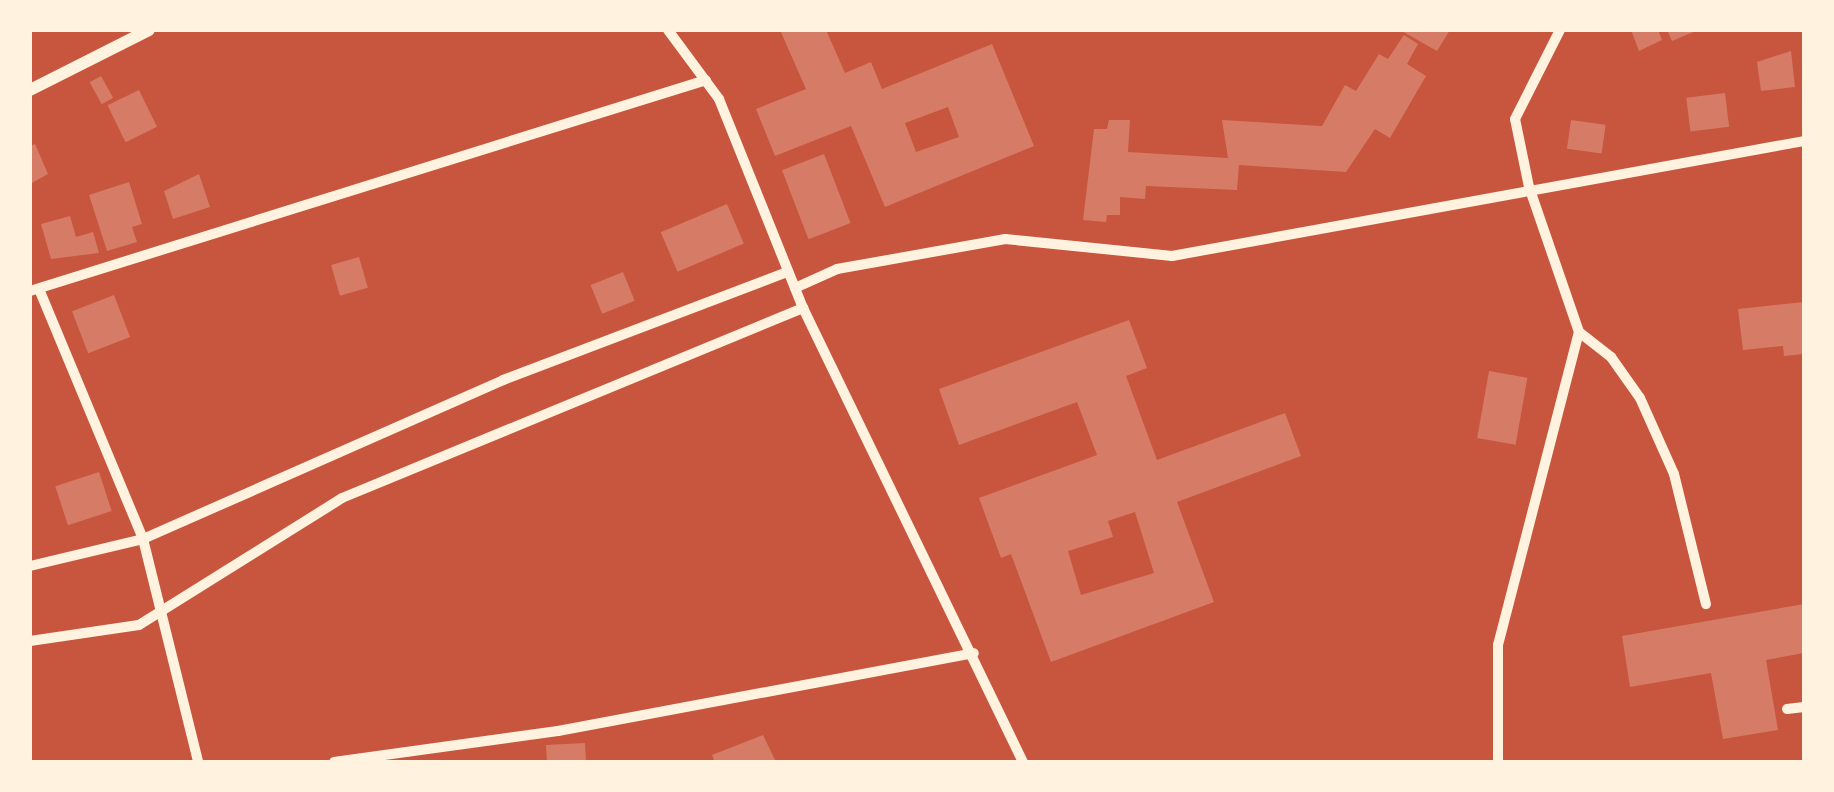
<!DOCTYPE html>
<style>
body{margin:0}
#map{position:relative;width:1834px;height:792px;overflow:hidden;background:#c8553d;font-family:Raleway,sans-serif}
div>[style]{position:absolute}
.building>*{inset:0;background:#d67c66;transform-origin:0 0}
.minor>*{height:10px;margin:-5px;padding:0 5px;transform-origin:5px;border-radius:5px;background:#fff3e0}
.tertiary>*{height:12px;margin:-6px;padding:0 6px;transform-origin:6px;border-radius:6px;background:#fff3e0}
span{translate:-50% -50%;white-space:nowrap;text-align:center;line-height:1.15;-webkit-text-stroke:9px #fff3e0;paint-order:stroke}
.frame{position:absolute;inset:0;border:32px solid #fff3e0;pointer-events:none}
</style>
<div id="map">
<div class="building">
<i style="clip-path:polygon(evenodd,780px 30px,826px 30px,845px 73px,871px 62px,882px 89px,992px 44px,1034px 146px,885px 207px,851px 126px,775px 156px,756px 109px,806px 89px,780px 30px,948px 107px,959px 137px,916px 152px,905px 123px,948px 107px)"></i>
<i style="clip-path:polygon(1400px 30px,1450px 30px,1437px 51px)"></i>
<i style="clip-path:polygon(1631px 30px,1658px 30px,1662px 40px,1639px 51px)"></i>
<i style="clip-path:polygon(1667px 30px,1698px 30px,1672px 41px)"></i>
<i style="clip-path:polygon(1404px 35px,1418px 44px,1407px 64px,1426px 76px,1390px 138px,1375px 129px,1346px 172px,1239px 165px,1237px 190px,1146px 186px,1145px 199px,1120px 197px,1120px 215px,1107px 215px,1106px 222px,1083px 220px,1094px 129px,1107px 129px,1109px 120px,1130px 120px,1128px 152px,1228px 158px,1222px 120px,1322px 126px,1345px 85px,1356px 91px,1379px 54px,1388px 59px)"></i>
<i style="clip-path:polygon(1791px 51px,1795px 87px,1761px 91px,1757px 62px)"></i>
<i style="left:101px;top:76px;width:25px;height:13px;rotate:61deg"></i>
<i style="left:139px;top:90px;width:41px;height:35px;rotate:64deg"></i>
<i style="left:1725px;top:93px;width:34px;height:39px;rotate:83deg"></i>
<i style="left:1571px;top:120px;width:35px;height:29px;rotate:8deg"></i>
<i style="clip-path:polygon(35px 144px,48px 174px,30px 184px,30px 146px)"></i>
<i style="left:824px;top:154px;width:74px;height:45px;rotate:69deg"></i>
<i style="clip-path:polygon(199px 174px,210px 207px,173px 219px,164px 191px)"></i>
<i style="clip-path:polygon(129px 182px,142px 224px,132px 227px,137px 242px,107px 251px,89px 195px)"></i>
<i style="left:727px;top:204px;width:43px;height:72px;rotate:67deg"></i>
<i style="clip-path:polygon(70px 216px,76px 237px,93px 232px,99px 253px,51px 259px,41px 224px)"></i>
<i style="left:359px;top:257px;width:32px;height:29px;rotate:74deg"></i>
<i style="left:623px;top:272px;width:31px;height:35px;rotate:68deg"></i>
<i style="left:114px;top:295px;width:45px;height:45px;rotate:69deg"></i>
<i style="clip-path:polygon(1804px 302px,1804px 354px,1784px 356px,1783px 346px,1743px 350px,1738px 309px)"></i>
<i style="clip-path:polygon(evenodd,1129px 320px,1147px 368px,1126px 376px,1157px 460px,1285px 413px,1301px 456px,1177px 502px,1214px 602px,1051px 662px,1011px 554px,1001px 558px,979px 498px,1097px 455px,1077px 402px,959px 445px,939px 389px,1129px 320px,1135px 512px,1154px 573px,1081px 595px,1068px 551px,1113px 537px,1108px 521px,1135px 512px)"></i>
<i style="left:1489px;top:371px;width:39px;height:68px;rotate:10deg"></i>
<i style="left:99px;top:472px;width:41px;height:46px;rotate:72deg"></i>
<i style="clip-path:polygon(1804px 604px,1804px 653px,1766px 660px,1778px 730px,1723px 739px,1711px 673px,1630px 687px,1622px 636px)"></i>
<i style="clip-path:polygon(763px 735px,776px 762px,715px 762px,712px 755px)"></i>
<i style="left:585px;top:743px;width:19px;height:39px;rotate:87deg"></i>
</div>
<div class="minor">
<i style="left:668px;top:30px;width:86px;rotate:53.5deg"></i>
<i style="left:719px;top:99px;width:225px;rotate:68.1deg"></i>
<i style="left:803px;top:308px;width:504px;rotate:64.15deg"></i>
<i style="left:795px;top:288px;width:46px;rotate:-24.3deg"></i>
<i style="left:837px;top:269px;width:171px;rotate:-10.1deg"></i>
<i style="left:1005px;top:239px;width:168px;rotate:5.8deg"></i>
<i style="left:1172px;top:256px;width:642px;rotate:-10.31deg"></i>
<i style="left:39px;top:289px;width:271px;rotate:67.4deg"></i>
<i style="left:143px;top:539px;width:230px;rotate:76.1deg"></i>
<i style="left:30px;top:291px;width:708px;rotate:-17.33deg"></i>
<i style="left:1579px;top:332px;width:41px;rotate:38deg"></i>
<i style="left:1611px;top:357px;width:50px;rotate:54.7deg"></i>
<i style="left:1640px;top:398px;width:83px;rotate:65.9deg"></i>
<i style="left:1674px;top:474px;width:134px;rotate:76.2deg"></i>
<i style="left:30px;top:566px;width:116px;rotate:-13.4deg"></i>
<i style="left:143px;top:539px;width:394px;rotate:-23.8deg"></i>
<i style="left:503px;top:380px;width:305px;rotate:-20.8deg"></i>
<i style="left:30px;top:641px;width:110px;rotate:-8.4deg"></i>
<i style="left:139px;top:625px;width:239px;rotate:-32deg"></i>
<i style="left:342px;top:498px;width:499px;rotate:-22.4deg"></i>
<i style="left:1787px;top:709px;width:17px;rotate:-7deg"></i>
<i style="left:334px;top:762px;width:226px;rotate:-7.9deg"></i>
<i style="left:558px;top:731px;width:423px;rotate:-10.6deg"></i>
<i style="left:1498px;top:762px;width:117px;rotate:-90deg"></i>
<i style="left:1498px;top:645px;width:323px;rotate:-75.5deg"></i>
<i style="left:1579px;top:332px;width:153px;rotate:-109deg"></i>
<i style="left:1529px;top:187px;width:69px;rotate:-101.6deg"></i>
<i style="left:1515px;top:119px;width:100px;rotate:-63.2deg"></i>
</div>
<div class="tertiary">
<i style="left:30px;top:90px;width:133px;rotate:-26.8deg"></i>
</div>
<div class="frame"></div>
</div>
